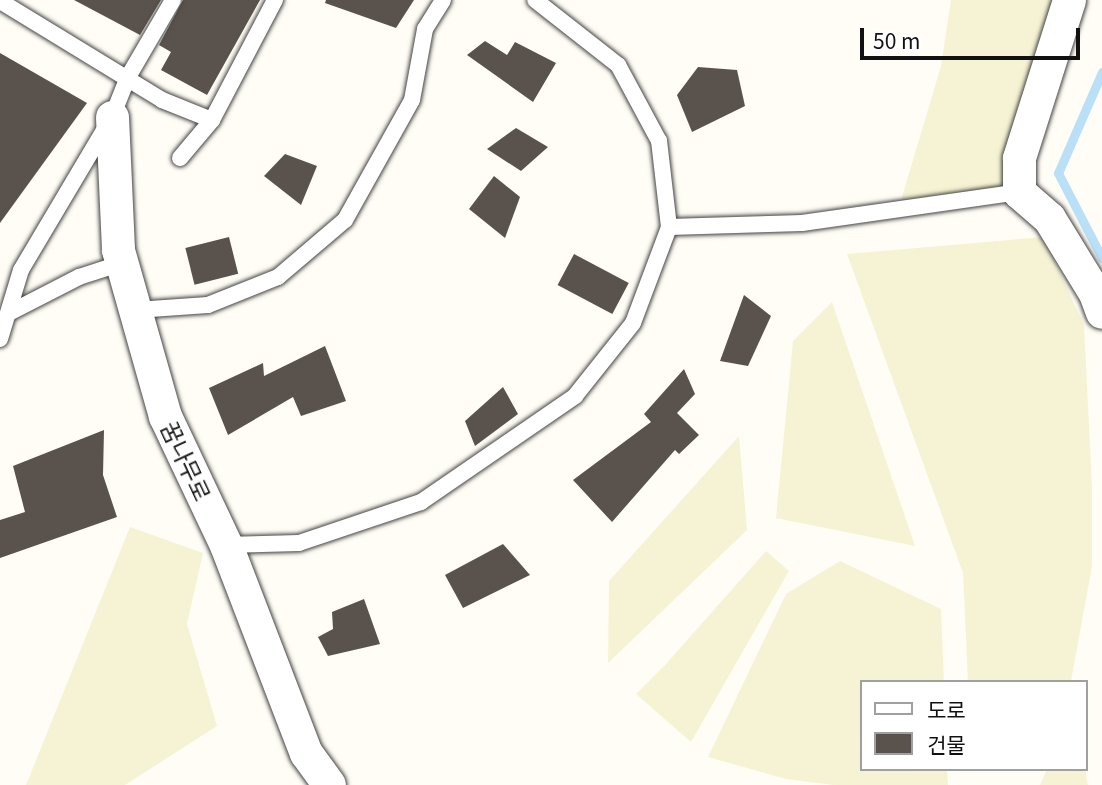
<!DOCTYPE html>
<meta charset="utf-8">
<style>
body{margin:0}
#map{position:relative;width:1102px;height:785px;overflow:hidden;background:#fffdf5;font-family:Georgia,"Noto Sans KR",serif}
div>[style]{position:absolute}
.farmland>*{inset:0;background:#f6f3d4}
.stream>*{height:9px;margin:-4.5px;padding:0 4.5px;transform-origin:4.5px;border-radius:4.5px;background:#b9e0f7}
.building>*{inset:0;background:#5a524d;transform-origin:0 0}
.roads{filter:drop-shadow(0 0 2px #444) drop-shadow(0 0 2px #444)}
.service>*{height:16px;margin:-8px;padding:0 8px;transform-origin:8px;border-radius:8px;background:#fff}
.minor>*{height:33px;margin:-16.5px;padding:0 16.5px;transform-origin:16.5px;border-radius:16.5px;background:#fff}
span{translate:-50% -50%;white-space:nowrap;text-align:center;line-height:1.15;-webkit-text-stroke:7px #fff;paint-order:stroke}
.street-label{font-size:23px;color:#111}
.legend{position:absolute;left:860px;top:680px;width:228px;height:91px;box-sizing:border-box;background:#fff;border:2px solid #a0a0a0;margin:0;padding:9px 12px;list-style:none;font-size:21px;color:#111}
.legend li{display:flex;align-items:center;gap:14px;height:35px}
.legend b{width:35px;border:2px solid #a0a0a0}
.scale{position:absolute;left:860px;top:28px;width:220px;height:32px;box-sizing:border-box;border:4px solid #111;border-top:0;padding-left:9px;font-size:21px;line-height:24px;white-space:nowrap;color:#111;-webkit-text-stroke:5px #fff;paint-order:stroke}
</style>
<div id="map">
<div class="farmland">
<i style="clip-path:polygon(951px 0,1069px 0,1013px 187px,899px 207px,941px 66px)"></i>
<i style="clip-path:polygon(1043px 237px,1084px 325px,1092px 487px,1092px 566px,1071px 681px,968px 682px,963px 573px,847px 254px)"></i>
<i style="clip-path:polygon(832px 302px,915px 546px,776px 518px,793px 341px)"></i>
<i style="clip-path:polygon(739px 436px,747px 530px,608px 663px,609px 581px)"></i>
<i style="clip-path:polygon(130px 527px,203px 553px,187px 624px,217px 726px,125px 785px,26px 785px)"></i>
<i style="clip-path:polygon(766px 551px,789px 571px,691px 742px,636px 694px,666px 664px)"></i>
<i style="clip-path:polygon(840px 561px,941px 609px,944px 682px,862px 682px,862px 769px,947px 769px,948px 785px,833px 785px,786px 779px,708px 757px,786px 594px)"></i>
<i style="clip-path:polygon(1047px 769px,1085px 769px,1088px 785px,1040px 785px)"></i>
</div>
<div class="stream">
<i style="left:1102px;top:72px;width:110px;rotate:113.5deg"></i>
<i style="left:1058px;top:173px;width:96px;rotate:62.6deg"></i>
</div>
<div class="building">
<i style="clip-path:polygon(74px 0,161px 0,140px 35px)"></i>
<i style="clip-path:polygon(183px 0,260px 0,207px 95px,161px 70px,171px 52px,159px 45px)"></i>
<i style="clip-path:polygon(326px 0,414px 0,396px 28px,325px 3px)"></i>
<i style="clip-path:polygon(485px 41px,507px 55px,515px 42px,556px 63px,533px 102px,467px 55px)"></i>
<i style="clip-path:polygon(0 53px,87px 103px,0 223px)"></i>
<i style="clip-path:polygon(698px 67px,737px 70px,745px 106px,692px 132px,677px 95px)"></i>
<i style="clip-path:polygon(516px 128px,548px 147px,521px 171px,487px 149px)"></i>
<i style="clip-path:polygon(285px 154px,317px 166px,301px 205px,264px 176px)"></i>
<i style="clip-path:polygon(494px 176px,520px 197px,505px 238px,469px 209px)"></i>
<i style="left:229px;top:237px;width:38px;height:45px;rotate:76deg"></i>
<i style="left:574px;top:254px;width:62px;height:35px;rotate:28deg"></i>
<i style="clip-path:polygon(744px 295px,771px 316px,748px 366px,720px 361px)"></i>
<i style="clip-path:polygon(325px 346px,346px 401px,301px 416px,293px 397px,228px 435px,209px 388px,263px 363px,264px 376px)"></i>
<i style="clip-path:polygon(684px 369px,695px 394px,677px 413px,699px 435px,679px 454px,675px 450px,612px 522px,573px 480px,651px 422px,644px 414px)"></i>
<i style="clip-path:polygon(503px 387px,518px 414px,475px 446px,465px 421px)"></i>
<i style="clip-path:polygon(104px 430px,103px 475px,117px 517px,0 558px,0 520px,25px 512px,13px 466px)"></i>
<i style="clip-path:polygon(503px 544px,530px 575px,463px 608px,445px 575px)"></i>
<i style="clip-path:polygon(364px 599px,380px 644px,328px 656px,318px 637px,333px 629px,332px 612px)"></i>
</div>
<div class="roads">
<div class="service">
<i style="left:0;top:1px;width:190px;rotate:31.4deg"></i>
<i style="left:162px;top:100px;width:54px;rotate:21.8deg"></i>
<i style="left:180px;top:158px;width:50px;rotate:-49.9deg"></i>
<i style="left:212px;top:120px;width:136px;rotate:-62.3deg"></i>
<i style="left:669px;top:227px;width:133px;rotate:-1.7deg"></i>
<i style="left:802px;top:223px;width:219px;rotate:-8.1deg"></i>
<i style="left:136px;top:310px;width:72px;rotate:-4deg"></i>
<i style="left:208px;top:305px;width:75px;rotate:-21.8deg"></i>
<i style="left:278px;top:277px;width:88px;rotate:-40.4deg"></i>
<i style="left:345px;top:220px;width:137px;rotate:-60.8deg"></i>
<i style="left:412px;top:100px;width:72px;rotate:-79.6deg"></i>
<i style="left:425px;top:29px;width:34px;rotate:-58deg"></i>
<i style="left:9px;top:313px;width:79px;rotate:-27.2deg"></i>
<i style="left:79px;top:277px;width:45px;rotate:-18deg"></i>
<i style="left:0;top:339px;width:72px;rotate:-73.1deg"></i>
<i style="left:21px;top:270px;width:178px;rotate:-59.3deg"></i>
<i style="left:112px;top:117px;width:43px;rotate:-68.2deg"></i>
<i style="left:128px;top:77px;width:89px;rotate:-59.7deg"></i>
<i style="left:226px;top:545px;width:73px;rotate:-1.6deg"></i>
<i style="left:299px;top:543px;width:129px;rotate:-18.6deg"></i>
<i style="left:421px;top:502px;width:187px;rotate:-34.5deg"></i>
<i style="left:575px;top:396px;width:93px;rotate:-51.5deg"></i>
<i style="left:633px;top:323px;width:103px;rotate:-69.4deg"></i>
<i style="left:669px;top:227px;width:87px;rotate:-96.6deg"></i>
<i style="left:659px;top:141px;width:86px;rotate:-118.3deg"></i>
<i style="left:618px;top:65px;width:105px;rotate:-141.9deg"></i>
</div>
<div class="minor">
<i style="left:1069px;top:0;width:166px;rotate:107.6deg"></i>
<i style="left:1019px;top:158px;width:34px;rotate:90deg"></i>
<i style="left:1019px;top:192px;width:40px;rotate:41deg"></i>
<i style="left:1049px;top:218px;width:88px;rotate:58.5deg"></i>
<i style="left:1095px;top:293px;width:20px;rotate:70deg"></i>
<i style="left:112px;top:117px;width:133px;rotate:87.4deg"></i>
<i style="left:118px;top:250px;width:173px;rotate:74.2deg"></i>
<i style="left:165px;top:416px;width:143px;rotate:64.7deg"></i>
<i style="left:226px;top:545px;width:223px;rotate:69deg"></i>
<i style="left:306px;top:753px;width:39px;rotate:54deg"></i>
</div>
</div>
<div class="street-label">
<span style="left:187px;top:461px;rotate:65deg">꿈나무로</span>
</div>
<ul class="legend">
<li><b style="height:9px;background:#fff"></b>도로</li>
<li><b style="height:19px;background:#5a524d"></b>건물</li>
</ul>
<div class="scale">50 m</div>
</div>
